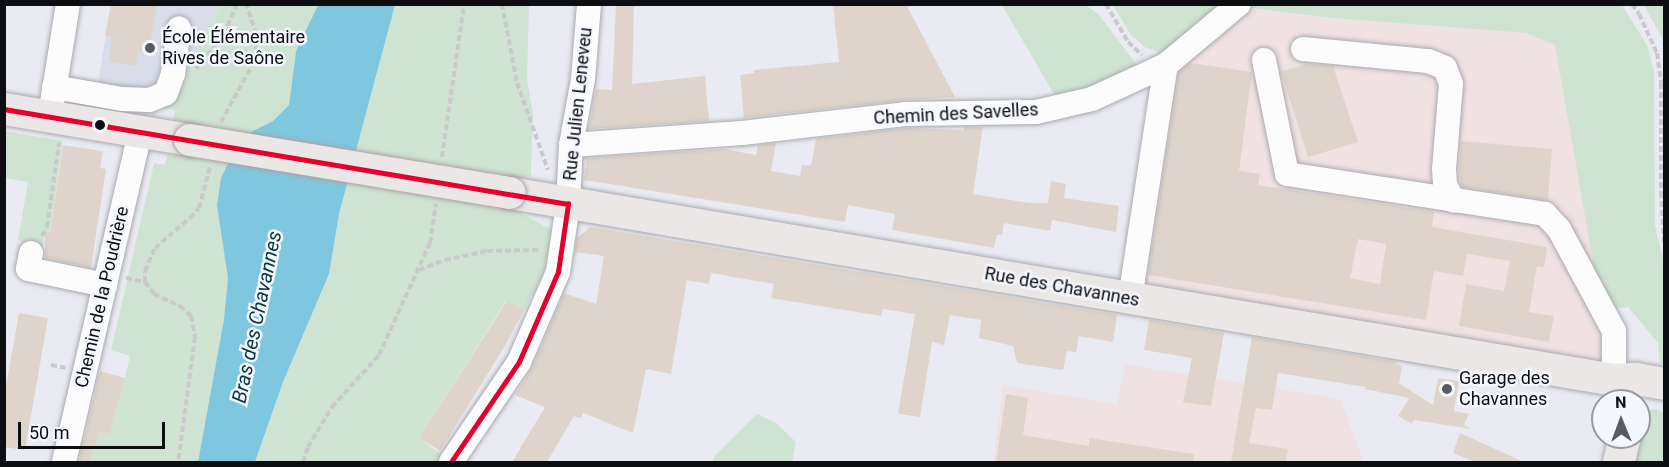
<!DOCTYPE html>
<meta charset="utf-8">
<style>
body{margin:0}
#map{position:relative;width:1669px;height:467px;overflow:hidden;background:#eaebf2;font-family:Roboto,sans-serif}
div>[style]{position:absolute}
.industrial>*{inset:0;background:#f0e1e3}
.built>*{inset:0;background:#d9dce9}
.green>*{inset:0;background:#cfe3d2}
.water>*{inset:0;background:#7fc7de}
.building>*{inset:0;background:#ded4cb}
.path>*{height:4px;margin-top:-2px;transform-origin:0;background:repeating-linear-gradient(90deg,#cacacc 0 6px,transparent 0 9px)}
.roads{filter:drop-shadow(0 0 2px #a9aaaf) drop-shadow(0 0 2px #a9aaaf)}
.minor>*{height:24px;margin:-12px;padding:0 12px;transform-origin:12px;border-radius:12px;background:#fcfcfd}
.major>*{height:32px;margin:-16px;padding:0 16px;transform-origin:16px;border-radius:16px;background:#ece7e7}
.bridges{filter:drop-shadow(0 0 2px #aba2a4) drop-shadow(0 0 2px #aba2a4)}
.major-bridge>*{height:32px;margin:-16px;padding:0 16px;transform-origin:16px;border-radius:16px;background:#ece7e7}
.bus-1>*{height:4.5px;margin:-2.25px;padding:0 2.25px;transform-origin:2.25px;border-radius:2.25px;background:#e4002b}
.dots>*{width:16px;height:16px;translate:-50% -50%;box-sizing:border-box;border:3px solid #f5f7fe;border-radius:50%}
span{translate:-50% -50%;white-space:nowrap;text-align:center;line-height:1.15;-webkit-text-stroke:5px #f5f7fe;paint-order:stroke}
.poi-label{font-size:18px;color:#0d0e11}
.left{translate:0 -50%;text-align:left}
.street-label{font-size:18px;color:#0d0e11}
.water-label{font-size:20px;color:#063844;font-style:italic}
.frame{position:absolute;inset:0;border:6px solid #0d0e11;pointer-events:none}
.north{position:absolute;left:1591px;top:389px;width:60px;height:60px;box-sizing:border-box;background:#f5f7fe;border:2px solid #989a9f;border-radius:50%;rotate:359deg;font-size:16px;font-weight:700;line-height:24px;text-align:center;color:#0d0e11}
.north::after{content:'';display:block;margin:auto;width:21px;height:27px;background:#5a5b60;clip-path:polygon(50% 0,100% 100%,50% 72%,0 100%)}
.scale{position:absolute;left:18px;top:422px;width:147px;height:27px;box-sizing:border-box;border:3px solid #0d0e11;border-top:0;padding-left:8px;font-size:18px;line-height:21px;white-space:nowrap;color:#0d0e11;-webkit-text-stroke:4px #f5f7fe;paint-order:stroke}
</style>
<div id="map">
<div class="industrial">
<i style="clip-path:polygon(1242px 7px,1333px 18px,1526px 33px,1556px 46px,1597px 284px,1614px 309px,1602px 370px,1135px 293px,1172px 70px)"></i>
<i style="clip-path:polygon(1125px 364px,1340px 399px,1364px 462px,993px 462px,1003px 385px,1117px 404px)"></i>
</div>
<div class="built">
<i style="clip-path:polygon(111px 5px,221px 5px,188px 65px,161px 61px,155px 93px,98px 84px)"></i>
</div>
<div class="green">
<i style="clip-path:polygon(1246px 4px,1622px 5px,1647px 45px,1654px 72px,1655px 225px,1664px 264px,1664px 364px,1660px 363px,1658px 343px,1628px 307px,1614px 309px,1597px 284px,1555px 45px,1526px 33px,1333px 18px,1242px 7px)"></i>
<i style="clip-path:polygon(221px 5px,318px 5px,296px 51px,289px 105px,273px 121px,241px 137px,173px 120px,175px 110px,164px 108px,186px 82px,188px 65px)"></i>
<i style="clip-path:polygon(395px 5px,529px 5px,527px 80px,533px 113px,531px 176px,513px 179px,508px 206px,552px 230px,545px 271px,524px 310px,506px 301px,419px 438px,446px 458px,442px 462px,255px 462px,283px 382px,329px 274px,339px 214px)"></i>
<i style="clip-path:polygon(1002px 5px,1086px 5px,1099px 15px,1140px 69px,1088px 88px,1055px 96px)"></i>
<i style="clip-path:polygon(1113px 5px,1222px 5px,1173px 45px,1160px 52px,1146px 48px,1131px 35px)"></i>
<i style="clip-path:polygon(1644px 5px,1664px 5px,1664px 42px)"></i>
<i style="clip-path:polygon(4px 131px,63px 141px,50px 233px,45px 233px,42px 250px,18px 240px,28px 182px,5px 178px)"></i>
<i style="clip-path:polygon(168px 155px,231px 157px,224px 244px,228px 278px,224px 319px,198px 462px,90px 462px,99px 432px,109px 435px,125px 378px,130px 356px,111px 350px,154px 163px,165px 165px)"></i>
<i style="clip-path:polygon(1657px 409px,1664px 413px,1664px 462px,1629px 462px,1639px 437px,1642px 411px)"></i>
<i style="clip-path:polygon(757px 414px,776px 423px,796px 442px,792px 462px,714px 462px,713px 458px)"></i>
</div>
<div class="water">
<i style="clip-path:polygon(318px 5px,395px 5px,339px 214px,329px 274px,283px 382px,255px 462px,198px 462px,224px 319px,228px 278px,217px 205px,221px 178px,241px 137px,273px 121px,289px 105px,296px 51px)"></i>
</div>
<div class="building">
<i style="clip-path:polygon(111px 4px,157px 4px,150px 43px,148px 43px,146px 52px,138px 51px,136px 66px,109px 62px,112px 37px,105px 36px)"></i>
<i style="clip-path:polygon(616px 4px,634px 4px,632px 84px,705px 76px,709px 121px,589px 129px,596px 89px,612px 90px)"></i>
<i style="clip-path:polygon(833px 4px,906px 4px,955px 97px,903px 100px,744px 118px,740px 75px,754px 73px,753px 70px,839px 62px)"></i>
<i style="clip-path:polygon(evenodd,1191px 63px,1252px 72px,1239px 171px,1260px 174px,1258px 185px,1434px 212px,1432px 227px,1547px 247px,1544px 267px,1537px 266px,1529px 312px,1554px 316px,1549px 342px,1459px 326px,1466px 284px,1504px 291px,1510px 261px,1467px 254px,1463px 276px,1434px 271px,1426px 320px,1148px 275px,1179px 72px,1191px 63px,1358px 239px,1386px 244px,1380px 284px,1350px 278px,1358px 239px)"></i>
<i style="clip-path:polygon(1306px 64px,1333px 66px,1358px 142px,1308px 157px,1281px 72px)"></i>
<i style="clip-path:polygon(964px 127px,983px 127px,973px 194px,1029px 203px,1048px 203px,1051px 181px,1066px 184px,1064px 198px,1119px 206px,1116px 232px,1052px 220px,1050px 231px,1004px 223px,1002px 235px,997px 235px,994px 248px,892px 230px,895px 214px,848px 205px,845px 222px,584px 180px,587px 158px,724px 149px,756px 155px,758px 145px,776px 143px,771px 171px,800px 176px,802px 165px,811px 166px,816px 139px,906px 128px,964px 130px)"></i>
<i style="clip-path:polygon(1461px 141px,1552px 149px,1548px 200px,1462px 187px,1459px 174px)"></i>
<i style="clip-path:polygon(63px 145px,103px 151px,100px 168px,106px 169px,91px 268px,45px 258px,45px 232px,50px 233px)"></i>
<i style="clip-path:polygon(590px 227px,1117px 315px,1113px 342px,1079px 336px,1076px 352px,1067px 351px,1063px 370px,1017px 363px,1013px 346px,979px 338px,981px 320px,950px 315px,944px 345px,932px 342px,920px 417px,898px 414px,915px 314px,883px 309px,881px 316px,771px 298px,774px 284px,711px 273px,709px 284px,687px 280px,671px 374px,646px 369px,633px 433px,583px 413px,581px 418px,574px 416px,547px 462px,512px 462px,545px 407px,515px 395px,532px 368px,564px 293px,596px 304px,604px 256px,575px 252px,577px 238px)"></i>
<i style="clip-path:polygon(507px 301px,524px 310px,505px 346px,440px 451px,419px 438px)"></i>
<i style="clip-path:polygon(19px 313px,48px 318px,25px 450px,4px 447px,4px 397px)"></i>
<i style="clip-path:polygon(1149px 320px,1224px 333px,1211px 406px,1183px 402px,1192px 358px,1144px 350px)"></i>
<i style="clip-path:polygon(1252px 337px,1396px 362px,1395px 364px,1402px 366px,1399px 383px,1433px 405px,1438px 378px,1459px 381px,1454px 411px,1469px 414px,1464px 425px,1471px 429px,1414px 420px,1412px 424px,1398px 416px,1409px 398px,1365px 389px,1366px 387px,1278px 373px,1272px 410px,1256px 408px,1249px 443px,1288px 449px,1286px 462px,1231px 462px)"></i>
<i style="clip-path:polygon(100px 371px,125px 378px,109px 435px,99px 432px,90px 462px,79px 462px)"></i>
<i style="clip-path:polygon(1006px 394px,1028px 398px,1023px 435px,1089px 446px,1089px 438px,1194px 454px,1193px 462px,996px 462px)"></i>
<i style="clip-path:polygon(1460px 433px,1524px 462px,1475px 462px,1453px 453px)"></i>
</div>
<div class="path">
<i style="left:502px;top:4px;width:80px;rotate:79.2deg"></i>
<i style="left:517px;top:83px;width:92px;rotate:70.4deg"></i>
<i style="left:1106px;top:4px;width:44px;rotate:59.9deg"></i>
<i style="left:1128px;top:42px;width:19px;rotate:43deg"></i>
<i style="left:1632px;top:4px;width:12px;rotate:55deg"></i>
<i style="left:1639px;top:14px;width:43px;rotate:65.2deg"></i>
<i style="left:1657px;top:53px;width:30px;rotate:82deg"></i>
<i style="left:1661px;top:83px;width:109px;rotate:90deg"></i>
<i style="left:1661px;top:192px;width:50px;rotate:86.6deg"></i>
<i style="left:196px;top:69px;width:45px;rotate:-51.3deg"></i>
<i style="left:224px;top:34px;width:33px;rotate:-67deg"></i>
<i style="left:221px;top:122px;width:73px;rotate:-61.3deg"></i>
<i style="left:256px;top:58px;width:24px;rotate:-90deg"></i>
<i style="left:256px;top:34px;width:32px;rotate:-108deg"></i>
<i style="left:442px;top:157px;width:155px;rotate:-81.8deg"></i>
<i style="left:42px;top:236px;width:10px;rotate:-61deg"></i>
<i style="left:47px;top:227px;width:85px;rotate:-81.9deg"></i>
<i style="left:419px;top:270px;width:28px;rotate:-21deg"></i>
<i style="left:445px;top:260px;width:43px;rotate:-12.1deg"></i>
<i style="left:487px;top:251px;width:53px;rotate:-1.1deg"></i>
<i style="left:126px;top:278px;width:19px;rotate:12deg"></i>
<i style="left:145px;top:282px;width:15px;rotate:53deg"></i>
<i style="left:154px;top:294px;width:29px;rotate:25deg"></i>
<i style="left:180px;top:306px;width:15px;rotate:42deg"></i>
<i style="left:191px;top:316px;width:21px;rotate:79deg"></i>
<i style="left:195px;top:337px;width:126px;rotate:97.7deg"></i>
<i style="left:145px;top:282px;width:11px;rotate:-90deg"></i>
<i style="left:145px;top:271px;width:25px;rotate:-67deg"></i>
<i style="left:155px;top:248px;width:46px;rotate:-40.6deg"></i>
<i style="left:190px;top:218px;width:13px;rotate:-48deg"></i>
<i style="left:199px;top:208px;width:42px;rotate:-75deg"></i>
<i style="left:51px;top:365px;width:15px;rotate:11deg"></i>
<i style="left:303px;top:462px;width:16px;rotate:-72deg"></i>
<i style="left:308px;top:447px;width:47px;rotate:-59deg"></i>
<i style="left:332px;top:407px;width:70px;rotate:-47.9deg"></i>
<i style="left:379px;top:355px;width:123px;rotate:-65.5deg"></i>
<i style="left:430px;top:243px;width:40px;rotate:-81.5deg"></i>
</div>
<div class="roads">
<div class="minor">
<i style="left:1303px;top:49px;width:126px;rotate:5.5deg"></i>
<i style="left:1428px;top:61px;width:18px;rotate:22deg"></i>
<i style="left:1445px;top:68px;width:17px;rotate:69deg"></i>
<i style="left:1451px;top:84px;width:85px;rotate:94.7deg"></i>
<i style="left:1444px;top:169px;width:16px;rotate:86deg"></i>
<i style="left:1445px;top:185px;width:18px;rotate:61deg"></i>
<i style="left:1264px;top:60px;width:116px;rotate:78.6deg"></i>
<i style="left:1287px;top:174px;width:261px;rotate:8.8deg"></i>
<i style="left:1545px;top:214px;width:21px;rotate:47deg"></i>
<i style="left:1559px;top:229px;width:116px;rotate:61.7deg"></i>
<i style="left:1614px;top:331px;width:49px;rotate:90deg"></i>
<i style="left:54px;top:87px;width:69px;rotate:10deg"></i>
<i style="left:122px;top:99px;width:27px;rotate:2deg"></i>
<i style="left:149px;top:100px;width:18px;rotate:-22deg"></i>
<i style="left:166px;top:93px;width:20px;rotate:-70deg"></i>
<i style="left:173px;top:74px;width:46px;rotate:-82.6deg"></i>
<i style="left:52px;top:103px;width:100px;rotate:-80.8deg"></i>
<i style="left:571px;top:145px;width:171px;rotate:-4deg"></i>
<i style="left:742px;top:133px;width:164px;rotate:-6.6deg"></i>
<i style="left:905px;top:114px;width:131px;rotate:-0.9deg"></i>
<i style="left:1036px;top:112px;width:57px;rotate:-13.1deg"></i>
<i style="left:1092px;top:99px;width:81px;rotate:-24.7deg"></i>
<i style="left:1166px;top:65px;width:95px;rotate:-39.9deg"></i>
<i style="left:31px;top:253px;width:16px;rotate:101deg"></i>
<i style="left:28px;top:269px;width:79px;rotate:11.7deg"></i>
<i style="left:1130px;top:299px;width:237px;rotate:-81.3deg"></i>
<i style="left:64px;top:462px;width:339px;rotate:-77deg"></i>
<i style="left:451px;top:462px;width:121px;rotate:-55.8deg"></i>
<i style="left:519px;top:362px;width:98px;rotate:-66.6deg"></i>
<i style="left:558px;top:272px;width:69px;rotate:-81.6deg"></i>
<i style="left:568px;top:204px;width:59px;rotate:-87.1deg"></i>
<i style="left:571px;top:145px;width:67px;rotate:-79.7deg"></i>
<i style="left:583px;top:79px;width:75px;rotate:-85.4deg"></i>
</div>
<div class="major">
<i style="left:4px;top:109px;width:189px;rotate:9.5deg"></i>
<i style="left:510px;top:193px;width:1120px;rotate:9.61deg"></i>
<i style="left:1614px;top:380px;width:22px;rotate:-3deg"></i>
<i style="left:1636px;top:379px;width:28px;rotate:10deg"></i>
<i style="left:1619px;top:462px;width:26px;rotate:-77deg"></i>
</div>
</div>
<div class="bridges">
<div class="major-bridge">
<i style="left:190px;top:140px;width:324px;rotate:9.4deg"></i>
</div>
</div>
<div class="bus-1">
<i style="left:4px;top:109px;width:572px;rotate:9.56deg"></i>
<i style="left:451px;top:462px;width:121px;rotate:-55.8deg"></i>
<i style="left:519px;top:362px;width:98px;rotate:-66.6deg"></i>
<i style="left:558px;top:272px;width:69px;rotate:-81.6deg"></i>
</div>
<div class="dots">
<i style="left:150px;top:48px;background:#5a5b60"></i>
<i style="left:100px;top:125px;background:#0d0e11"></i>
<i style="left:1447px;top:389px;background:#5a5b60"></i>
</div>
<div class="poi-label">
<span class="left" style="left:162px;top:48px">École Élémentaire<br>Rives de Saône</span>
<span class="left" style="left:1459px;top:389px">Garage des<br>Chavannes</span>
</div>
<div class="street-label">
<span style="left:578px;top:104px;rotate:-84deg">Rue Julien Leneveu</span>
<span style="left:956px;top:114px;rotate:-3deg">Chemin des Savelles</span>
<span style="left:1062px;top:287px;rotate:10deg">Rue des Chavannes</span>
<span style="left:102px;top:297px;rotate:-77deg">Chemin de la Poudrière</span>
</div>
<div class="water-label">
<span style="left:257px;top:317px;rotate:-78deg">Bras des Chavannes</span>
</div>
<div class="frame"></div>
<div class="north">N</div>
<div class="scale">50 m</div>
</div>
